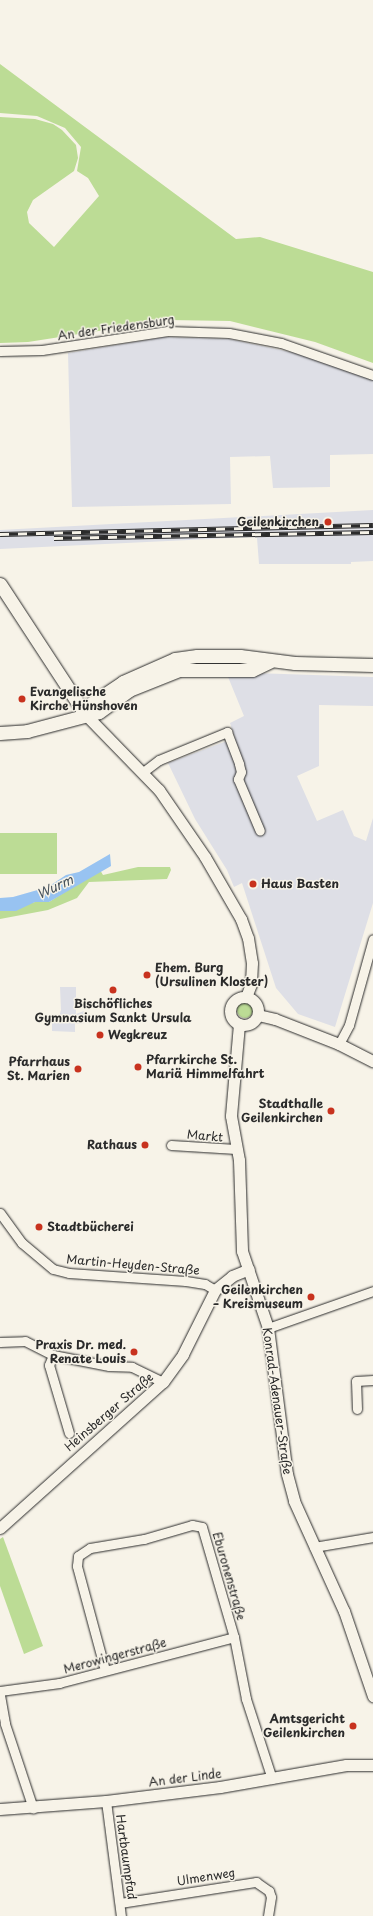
<!DOCTYPE html>
<meta charset="utf-8">
<style>
body{margin:0}
#map{position:relative;width:373px;height:1916px;overflow:hidden;background:#f7f3e8;font-family:"Playpen Sans",sans-serif}
div>[style]{position:absolute}
.built>*{inset:0;background:#dedfe6}
.green>*{inset:0;background:#bcdc95;transform-origin:0 0}
.round{border-radius:50%}
.water>*{inset:0;background:#98c3f1}
.roads{filter:drop-shadow(0 0 1px #2b2b2b) drop-shadow(0 0 1px #2b2b2b)}
.minor>*{height:9px;margin:-4.5px;padding:0 4.5px;transform-origin:4.5px;border-radius:4.5px;background:#f7f3e8}
.tertiary>*{height:11px;margin:-5.5px;padding:0 5.5px;transform-origin:5.5px;border-radius:5.5px;background:#f7f3e8}
.tertiary>.ring{margin:-5.5px;padding:0;box-sizing:content-box;background:none;border:11px solid #f7f3e8;border-radius:50%}
.secondary>*{height:13px;margin:-6.5px;padding:0 6.5px;transform-origin:6.5px;border-radius:6.5px;background:#f7f3e8}
.rail>*{height:4.5px;margin-top:-2.25px;transform-origin:0;background:repeating-linear-gradient(90deg,#f7f3e8 0 9px,#2b2b2b 0 18px);box-sizing:border-box;border-block:1px solid #2b2b2b}
.dots>*{width:11px;height:11px;translate:-50% -50%;box-sizing:border-box;border:2px solid #f7f3e8;border-radius:50%}
span{translate:-50% -50%;white-space:nowrap;text-align:center;line-height:1.15;-webkit-text-stroke:3px #f7f3e8;paint-order:stroke}
.street-label{font-size:12px;color:#2b2b2b}
.poi-label{font-size:12px;color:#2b2b2b;font-weight:700}
.right{translate:-100% -50%;text-align:right}
.left{translate:0 -50%;text-align:left}
.water-label{font-size:13px;color:#46515c;font-style:italic}
</style>
<div id="map">
<div class="built">
<i style="clip-path:polygon(164px 337px,229px 339px,295px 353px,373px 380px,373px 454px,330px 455px,330px 487px,273px 488px,270px 456px,230px 457px,231px 504px,72px 507px,68px 353px)"></i>
<i style="clip-path:polygon(373px 510px,373px 561px,351px 562px,351px 564px,259px 564px,257px 538px,252px 537px,0 549px,0 530px)"></i>
<i style="clip-path:polygon(226px 672px,373px 677px,373px 706px,319px 705px,319px 766px,297px 776px,317px 821px,343px 810px,354px 836px,366px 841px,373px 818px,373px 903px,335px 1027px,298px 1014px,276px 988px,242px 883px,234px 887px,227px 870px,195px 819px,168px 763px,235px 738px,230px 723px,244px 716px)"></i>
<i style="clip-path:polygon(60px 987px,76px 987px,76px 1014px,84px 1011px,85px 1023px,75px 1024px,75px 1032px,52px 1031px,52px 1014px,59px 1017px,61px 1010px)"></i>
</div>
<div class="green">
<i style="clip-path:polygon(0 64px,236px 239px,260px 237px,373px 272px,373px 363px,315px 342px,230px 321px,169px 320px,28px 342px,0 343px,0 117px,35px 119px,53px 124px,62px 130px,76px 145px,78px 158px,74px 171px,33px 200px,27px 212px,29px 223px,54px 247px,99px 196px,88px 178px,77px 171px,81px 147px,65px 128px,37px 116px,0 113px)"></i>
<i style="left:57px;top:833px;width:41px;height:57px;rotate:90deg"></i>
<i style="clip-path:polygon(138px 867px,170px 867px,171px 870px,167px 879px,89px 882px,77px 898px,48px 910px,0 919px,0 911px,35px 902px,49px 902px,100px 870px,103px 875px)"></i>
<i class="round" style="left:237px;top:1002px;width:16px;height:16px"></i>
<i style="clip-path:polygon(3px 1537px,43px 1646px,24px 1654px,0 1586px,0 1539px)"></i>
</div>
<div class="water">
<i style="clip-path:polygon(110px 854px,111px 866px,49px 902px,35px 902px,16px 911px,0 911px,0 898px,13px 897px,48px 887px,66px 875px,79px 872px)"></i>
</div>
<div class="roads">
<div class="minor">
<i style="left:0;top:351px;width:42px;rotate:-1.4deg"></i>
<i style="left:42px;top:350px;width:127px;rotate:-8.6deg"></i>
<i style="left:168px;top:331px;width:61px;rotate:1.9deg"></i>
<i style="left:229px;top:333px;width:53px;rotate:10.9deg"></i>
<i style="left:281px;top:343px;width:97px;rotate:19.2deg"></i>
<i style="left:143px;top:772px;width:20px;rotate:-37deg"></i>
<i style="left:159px;top:760px;width:74px;rotate:-22.4deg"></i>
<i style="left:227px;top:732px;width:34px;rotate:69deg"></i>
<i style="left:239px;top:764px;width:8px;rotate:76deg"></i>
<i style="left:241px;top:772px;width:8px;rotate:113deg"></i>
<i style="left:238px;top:779px;width:56px;rotate:67.1deg"></i>
<i style="left:339px;top:1044px;width:21px;rotate:-62deg"></i>
<i style="left:349px;top:1025px;width:89px;rotate:-74.4deg"></i>
<i style="left:171px;top:1145px;width:65px;rotate:3.5deg"></i>
<i style="left:0;top:1213px;width:37px;rotate:54deg"></i>
<i style="left:22px;top:1243px;width:40px;rotate:40deg"></i>
<i style="left:53px;top:1269px;width:16px;rotate:14deg"></i>
<i style="left:69px;top:1273px;width:117px;rotate:3.9deg"></i>
<i style="left:186px;top:1281px;width:19px;rotate:9deg"></i>
<i style="left:205px;top:1284px;width:12px;rotate:31deg"></i>
<i style="left:268px;top:1328px;width:111px;rotate:-19.4deg"></i>
<i style="left:0;top:1342px;width:25px;rotate:-2deg"></i>
<i style="left:25px;top:1341px;width:31px;rotate:27deg"></i>
<i style="left:357px;top:1409px;width:28px;rotate:-92deg"></i>
<i style="left:356px;top:1381px;width:17px;rotate:-3deg"></i>
<i style="left:69px;top:1433px;width:71px;rotate:-106.4deg"></i>
<i style="left:49px;top:1365px;width:11px;rotate:-68deg"></i>
<i style="left:53px;top:1355px;width:57px;rotate:11.1deg"></i>
<i style="left:109px;top:1366px;width:23px;rotate:2deg"></i>
<i style="left:132px;top:1367px;width:34px;rotate:26deg"></i>
<i style="left:314px;top:1547px;width:60px;rotate:-9.6deg"></i>
<i style="left:105px;top:1670px;width:108px;rotate:-105.1deg"></i>
<i style="left:77px;top:1566px;width:10px;rotate:-84deg"></i>
<i style="left:78px;top:1556px;width:14px;rotate:-34deg"></i>
<i style="left:90px;top:1548px;width:55px;rotate:-9.5deg"></i>
<i style="left:144px;top:1539px;width:50px;rotate:-16.3deg"></i>
<i style="left:192px;top:1525px;width:10px;rotate:11deg"></i>
<i style="left:202px;top:1527px;width:115px;rotate:73.8deg"></i>
<i style="left:234px;top:1637px;width:63px;rotate:79deg"></i>
<i style="left:246px;top:1699px;width:84px;rotate:72deg"></i>
<i style="left:0;top:1691px;width:60px;rotate:-7.7deg"></i>
<i style="left:59px;top:1683px;width:181px;rotate:-14.7deg"></i>
<i style="left:0;top:1695px;width:29px;rotate:80deg"></i>
<i style="left:5px;top:1724px;width:89px;rotate:71.6deg"></i>
<i style="left:106px;top:1801px;width:116px;rotate:82.6deg"></i>
<i style="left:120px;top:1903px;width:138px;rotate:-8.8deg"></i>
<i style="left:256px;top:1882px;width:16px;rotate:35deg"></i>
<i style="left:269px;top:1891px;width:6px;rotate:72deg"></i>
<i style="left:271px;top:1897px;width:19px;rotate:99deg"></i>
</div>
<div class="tertiary">
<i style="left:85px;top:714px;width:106px;rotate:45.8deg"></i>
<i style="left:159px;top:790px;width:81px;rotate:55.5deg"></i>
<i style="left:205px;top:857px;width:72px;rotate:59.9deg"></i>
<i style="left:241px;top:919px;width:20px;rotate:70deg"></i>
<i style="left:248px;top:938px;width:25px;rotate:81deg"></i>
<i style="left:252px;top:963px;width:21px;rotate:93deg"></i>
<i style="left:251px;top:984px;width:14px;rotate:111deg"></i>
<i class="ring" style="left:230px;top:997px;width:17px;height:17px"></i>
<i style="left:258px;top:1015px;width:17px;rotate:13deg"></i>
<i style="left:275px;top:1019px;width:69px;rotate:21.3deg"></i>
<i style="left:339px;top:1044px;width:38px;rotate:27deg"></i>
<i style="left:239px;top:1024px;width:92px;rotate:95deg"></i>
<i style="left:231px;top:1116px;width:45px;rotate:79.7deg"></i>
<i style="left:239px;top:1160px;width:91px;rotate:88.1deg"></i>
<i style="left:242px;top:1251px;width:81px;rotate:71.3deg"></i>
<i style="left:268px;top:1328px;width:147px;rotate:82.6deg"></i>
<i style="left:287px;top:1474px;width:28px;rotate:75deg"></i>
<i style="left:294px;top:1501px;width:121px;rotate:65.6deg"></i>
<i style="left:344px;top:1611px;width:90px;rotate:71.2deg"></i>
<i style="left:0;top:1528px;width:219px;rotate:-41.9deg"></i>
<i style="left:163px;top:1382px;width:34px;rotate:-54deg"></i>
<i style="left:183px;top:1354px;width:72px;rotate:-63.4deg"></i>
<i style="left:215px;top:1290px;width:22px;rotate:-39deg"></i>
<i style="left:232px;top:1276px;width:18px;rotate:-22deg"></i>
<i style="left:0;top:1809px;width:106px;rotate:-4.3deg"></i>
<i style="left:106px;top:1801px;width:115px;rotate:-7deg"></i>
<i style="left:220px;top:1787px;width:128px;rotate:-9.9deg"></i>
<i style="left:346px;top:1765px;width:27px"></i>
</div>
<div class="secondary">
<i style="left:0;top:584px;width:155px;rotate:56.8deg"></i>
<i style="left:85px;top:714px;width:13px;rotate:-58deg"></i>
<i style="left:92px;top:703px;width:37px;rotate:-34deg"></i>
<i style="left:123px;top:682px;width:57px;rotate:-23.9deg"></i>
<i style="left:175px;top:659px;width:22px;rotate:-8deg"></i>
<i style="left:197px;top:656px;width:43px"></i>
<i style="left:240px;top:656px;width:55px;rotate:7.3deg"></i>
<i style="left:295px;top:663px;width:78px;rotate:1.5deg"></i>
<i style="left:0;top:733px;width:27px;rotate:-4deg"></i>
<i style="left:27px;top:731px;width:74px;rotate:-14.8deg"></i>
<i style="left:99px;top:712px;width:37px;rotate:-36deg"></i>
<i style="left:129px;top:690px;width:54px;rotate:-21.8deg"></i>
<i style="left:179px;top:670px;width:73px"></i>
<i style="left:252px;top:670px;width:19px;rotate:-25deg"></i>
</div>
</div>
<div class="rail">
<i style="left:0;top:534px;width:373px;rotate:-1.4deg"></i>
<i style="left:54px;top:538px;width:319px;rotate:-1.1deg"></i>
</div>
<div class="dots">
<i style="left:328px;top:522px;background:#c8321e"></i>
<i style="left:22px;top:699px;background:#c8321e"></i>
<i style="left:253px;top:884px;background:#c8321e"></i>
<i style="left:147px;top:975px;background:#c8321e"></i>
<i style="left:113px;top:990px;background:#c8321e"></i>
<i style="left:100px;top:1035px;background:#c8321e"></i>
<i style="left:138px;top:1067px;background:#c8321e"></i>
<i style="left:78px;top:1069px;background:#c8321e"></i>
<i style="left:331px;top:1111px;background:#c8321e"></i>
<i style="left:145px;top:1145px;background:#c8321e"></i>
<i style="left:39px;top:1227px;background:#c8321e"></i>
<i style="left:311px;top:1297px;background:#c8321e"></i>
<i style="left:134px;top:1352px;background:#c8321e"></i>
<i style="left:353px;top:1726px;background:#c8321e"></i>
</div>
<div class="street-label">
<span style="left:116px;top:328px;rotate:-8deg">An der Friedensburg</span>
<span style="left:205px;top:1136px;rotate:5deg">Markt</span>
<span style="left:133px;top:1265px;rotate:5deg">Martin-Heyden-Straße</span>
<span style="left:277px;top:1401px;rotate:82deg">Konrad-Adenauer-Straße</span>
<span style="left:109px;top:1412px;rotate:-41deg">Heinsberger Straße</span>
<span style="left:229px;top:1576px;rotate:74deg">Eburonenstraße</span>
<span style="left:115px;top:1656px;rotate:-15deg">Merowingerstraße</span>
<span style="left:185px;top:1778px;rotate:-7deg">An der Linde</span>
<span style="left:126px;top:1857px;rotate:82deg">Hartbaumpfad</span>
<span style="left:206px;top:1877px;rotate:-9deg">Ulmenweg</span>
</div>
<div class="poi-label">
<span class="right" style="left:319px;top:522px">Geilenkirchen</span>
<span class="left" style="left:30px;top:699px">Evangelische<br>Kirche Hünshoven</span>
<span class="left" style="left:261px;top:884px">Haus Basten</span>
<span class="left" style="left:155px;top:975px">Ehem. Burg<br>(Ursulinen Kloster)</span>
<span style="left:113px;top:1011px">Bischöfliches<br>Gymnasium Sankt Ursula</span>
<span class="left" style="left:108px;top:1035px">Wegkreuz</span>
<span class="left" style="left:146px;top:1067px">Pfarrkirche St.<br>Mariä Himmelfahrt</span>
<span class="right" style="left:70px;top:1069px">Pfarrhaus<br>St. Marien</span>
<span class="right" style="left:323px;top:1111px">Stadthalle<br>Geilenkirchen</span>
<span class="right" style="left:137px;top:1145px">Rathaus</span>
<span class="left" style="left:47px;top:1227px">Stadtbücherei</span>
<span class="right" style="left:303px;top:1297px">Geilenkirchen<br>– Kreismuseum</span>
<span class="right" style="left:126px;top:1352px">Praxis Dr. med.<br>Renate Louis</span>
<span class="right" style="left:345px;top:1726px">Amtsgericht<br>Geilenkirchen</span>
</div>
<div class="water-label">
<span style="left:55px;top:887px;rotate:-25deg">Wurm</span>
</div>
</div>
